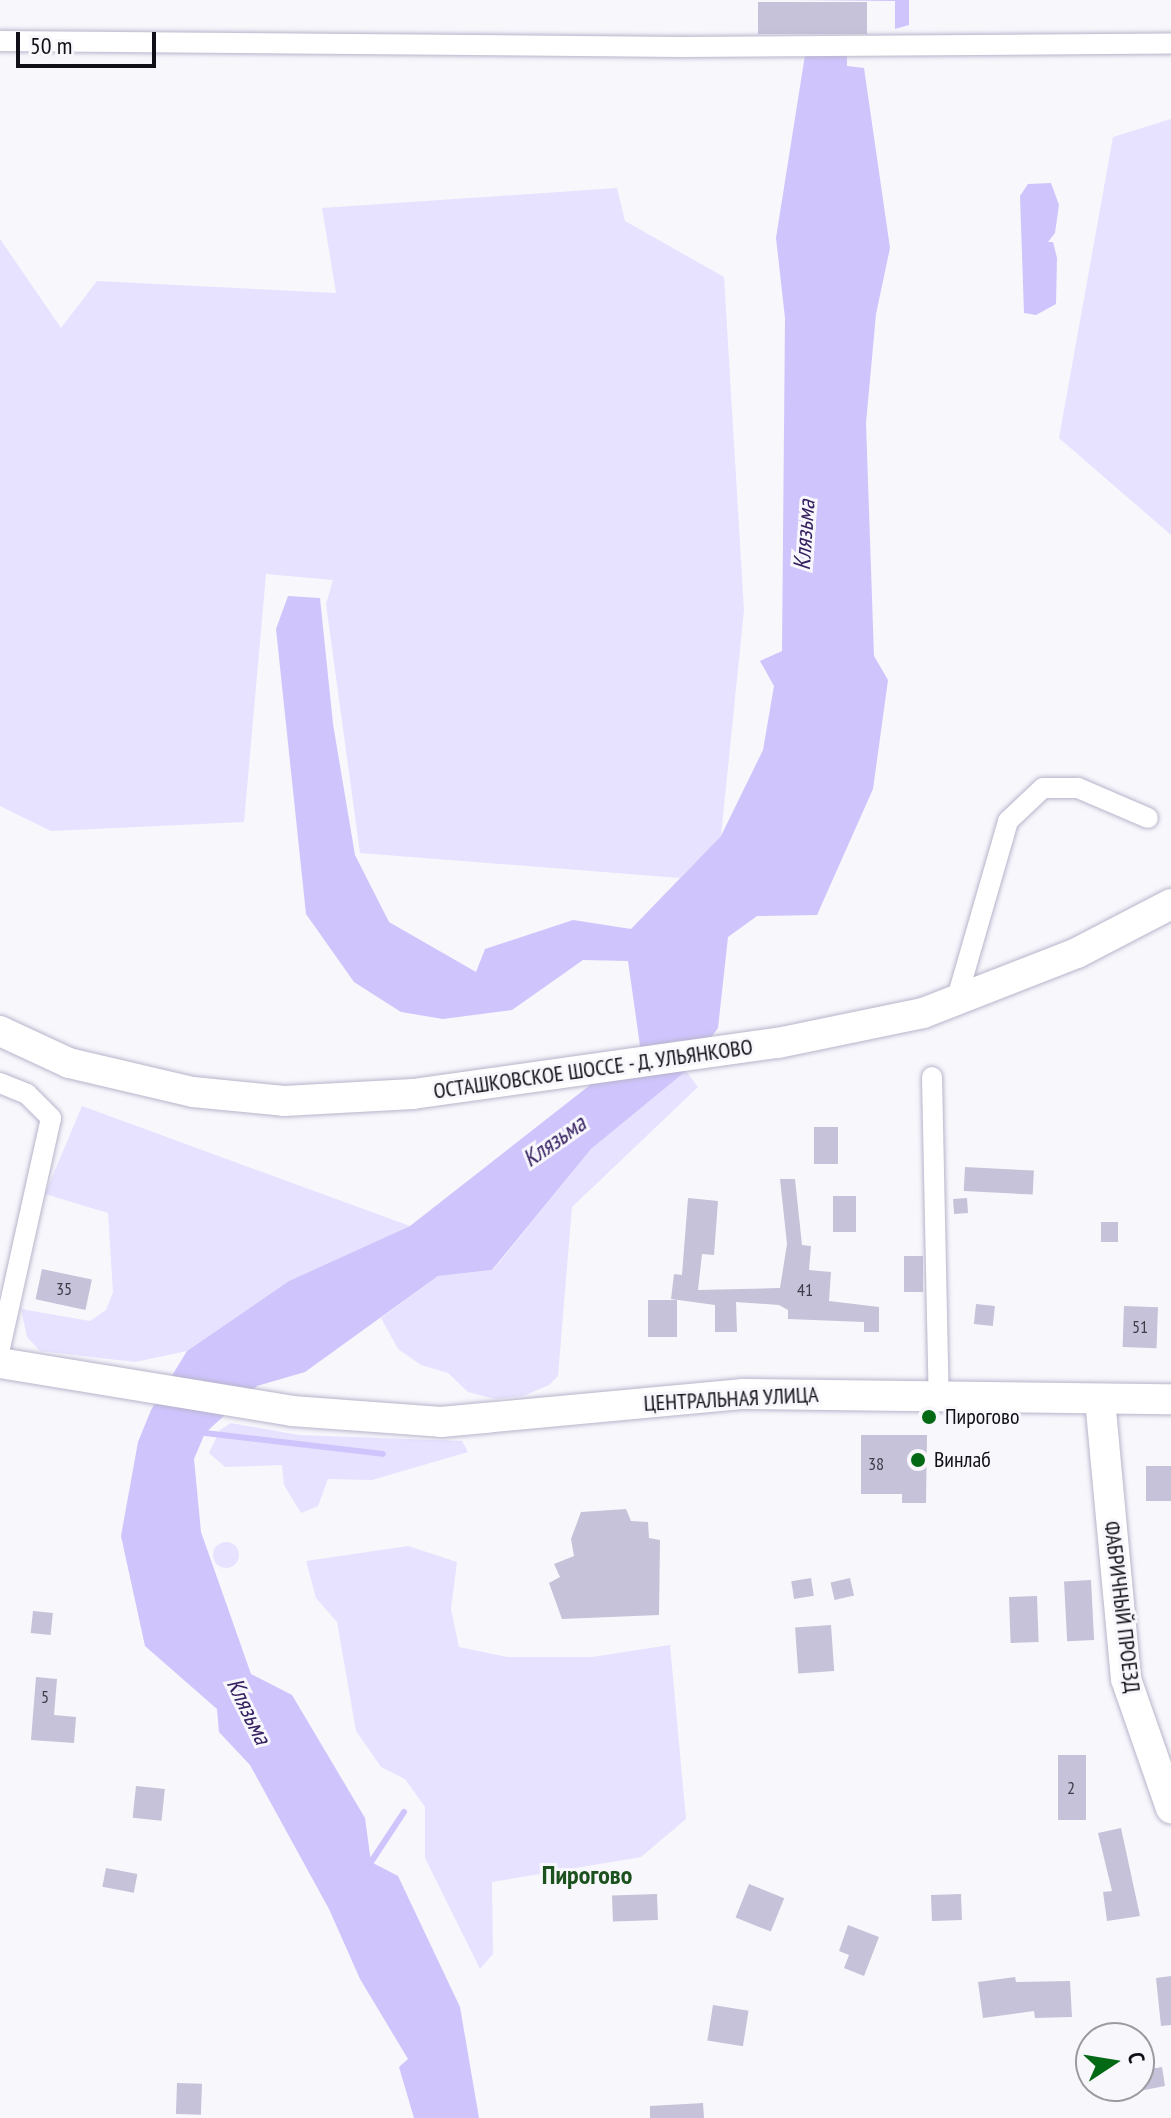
<!DOCTYPE html>
<meta charset="utf-8">
<style>
body{margin:0}
#map{position:relative;width:1171px;height:2118px;overflow:hidden;background:#f8f7fc;font-family:"PT Sans Narrow",sans-serif}
div>[style]{position:absolute}
.green>*{inset:0;background:#e7e2ff}
.round{border-radius:50%}
.water>*{inset:0;background:#cfc4fc}
.stream>*{height:6px;margin:-3px;padding:0 3px;transform-origin:3px;border-radius:3px;background:#cfc4fc}
.building>*{inset:0;background:#c6c2d9;transform-origin:0 0}
.roads{filter:drop-shadow(0 0 2px #b8b4cb) drop-shadow(0 0 2px #b8b4cb)}
.street>*{height:20px;margin:-10px;padding:0 10px;transform-origin:10px;border-radius:10px;background:#fff}
.secondary>*{height:30px;margin:-15px;padding:0 15px;transform-origin:15px;border-radius:15px;background:#fff}
.dots>*{width:22px;height:22px;translate:-50% -50%;box-sizing:border-box;border:4px solid #f8f7fc;border-radius:50%}
span{translate:-50% -50%;white-space:nowrap;text-align:center;line-height:1.15;-webkit-text-stroke:6px #f8f7fc;paint-order:stroke}
.number-label{font-size:18px;color:#3e3c48}
.number-label span{-webkit-text-stroke-width:0}
.street-label{font-size:22px;color:#110f17}
.poi-label{font-size:22px;color:#110f17}
.left{translate:0 -50%;text-align:left}
.water-label{font-size:24px;color:#362161;font-style:italic}
.quarter-label{font-size:26px;color:#1b521e;font-weight:700}
.north{position:absolute;left:1075px;top:2022px;width:80px;height:80px;box-sizing:border-box;background:#f8f7fc;border:2px solid #9c9aa0;border-radius:50%;rotate:78deg;font-size:22px;font-weight:700;line-height:32px;text-align:center;color:#110f17}
.north::after{content:'';display:block;margin:auto;width:28px;height:36px;background:#036915;clip-path:polygon(50% 0,100% 100%,50% 72%,0 100%)}
.scale{position:absolute;left:16px;top:32px;width:140px;height:36px;box-sizing:border-box;border:4px solid #110f17;border-top:0;padding-left:10px;font-size:24px;line-height:28px;white-space:nowrap;color:#110f17;-webkit-text-stroke:6px #f8f7fc;paint-order:stroke}
</style>
<div id="map">
<div class="green">
<i style="clip-path:polygon(1171px 119px,1171px 535px,1059px 438px,1113px 137px)"></i>
<i style="clip-path:polygon(617px 188px,625px 221px,724px 277px,744px 610px,721px 836px,680px 878px,360px 853px,326px 604px,333px 580px,266px 574px,244px 822px,51px 831px,0 806px,0 239px,61px 328px,97px 281px,336px 293px,322px 208px)"></i>
<i style="clip-path:polygon(686px 1071px,698px 1087px,572px 1207px,558px 1376px,549px 1385px,523px 1396px,495px 1399px,468px 1392px,448px 1373px,421px 1365px,398px 1349px,381px 1318px,438px 1276px,493px 1270px,591px 1149px)"></i>
<i style="clip-path:polygon(82px 1106px,410px 1226px,289px 1281px,187px 1351px,135px 1362px,40px 1351px,27px 1337px,21px 1309px,90px 1321px,106px 1310px,113px 1292px,108px 1213px,45px 1194px)"></i>
<i style="clip-path:polygon(231px 1423px,299px 1435px,462px 1441px,468px 1452px,372px 1480px,328px 1479px,318px 1506px,301px 1513px,284px 1485px,282px 1465px,225px 1467px,209px 1453px,220px 1430px)"></i>
<i class="round" style="left:213px;top:1542px;width:26px;height:26px"></i>
<i style="clip-path:polygon(408px 1546px,457px 1562px,451px 1609px,459px 1647px,507px 1657px,592px 1657px,670px 1645px,686px 1819px,641px 1857px,492px 1882px,493px 1954px,480px 1969px,425px 1858px,425px 1807px,405px 1779px,381px 1767px,356px 1731px,337px 1622px,316px 1598px,306px 1561px)"></i>
</div>
<div class="water">
<i style="clip-path:polygon(790px 0,909px 0,909px 25px,895px 29px,895px 1px)"></i>
<i style="clip-path:polygon(805px 55px,847px 55px,847px 66px,864px 68px,890px 248px,876px 314px,866px 423px,874px 656px,888px 680px,873px 789px,817px 915px,757px 916px,728px 937px,718px 1028px,686px 1071px,591px 1149px,492px 1270px,438px 1276px,305px 1372px,257px 1386px,205px 1433px,194px 1459px,201px 1532px,251px 1674px,292px 1695px,365px 1818px,371px 1862px,398px 1876px,460px 2007px,479px 2118px,414px 2118px,399px 2067px,408px 2059px,360px 1979px,329px 1909px,250px 1765px,219px 1732px,217px 1709px,145px 1646px,121px 1536px,138px 1442px,151px 1410px,187px 1351px,289px 1281px,410px 1226px,640px 1046px,628px 961px,583px 960px,512px 1010px,443px 1019px,401px 1012px,354px 982px,306px 914px,276px 629px,288px 596px,320px 598px,333px 724px,355px 855px,389px 922px,476px 972px,485px 949px,573px 920px,631px 929px,721px 836px,763px 750px,774px 686px,760px 661px,782px 651px,785px 318px,776px 238px)"></i>
<i style="clip-path:polygon(1051px 183px,1059px 205px,1055px 233px,1048px 242px,1053px 242px,1057px 258px,1056px 304px,1036px 315px,1024px 313px,1020px 196px,1028px 184px)"></i>
</div>
<div class="stream">
<i style="left:205px;top:1433px;width:179px;rotate:6.7deg"></i>
<i style="left:371px;top:1862px;width:60px;rotate:-56.6deg"></i>
</div>
<div class="building">
<i style="left:758px;top:2px;width:109px;height:32px"></i>
<i style="left:838px;top:1127px;width:37px;height:24px;rotate:90deg"></i>
<i style="left:965px;top:1167px;width:69px;height:24px;rotate:3deg"></i>
<i style="clip-path:polygon(780px 1179px,795px 1179px,802px 1245px,811px 1246px,809px 1270px,831px 1272px,829px 1301px,879px 1307px,879px 1332px,864px 1332px,864px 1322px,788px 1319px,788px 1310px,779px 1305px,736px 1302px,737px 1332px,715px 1332px,715px 1305px,671px 1299px,674px 1274px,682px 1275px,688px 1198px,718px 1201px,714px 1255px,702px 1254px,698px 1290px,780px 1288px,787px 1244px)"></i>
<i style="left:833px;top:1196px;width:23px;height:36px"></i>
<i style="left:967px;top:1198px;width:15px;height:14px;rotate:86deg"></i>
<i style="left:1101px;top:1222px;width:17px;height:20px"></i>
<i style="left:904px;top:1256px;width:19px;height:36px"></i>
<i style="left:42px;top:1269px;width:51px;height:31px;rotate:12deg"></i>
<i style="left:648px;top:1300px;width:29px;height:37px"></i>
<i style="left:976px;top:1304px;width:19px;height:20px;rotate:6deg"></i>
<i style="left:1124px;top:1306px;width:34px;height:41px;rotate:2deg"></i>
<i style="clip-path:polygon(861px 1435px,927px 1435px,926px 1503px,902px 1503px,902px 1494px,861px 1494px)"></i>
<i style="left:1146px;top:1466px;width:25px;height:35px"></i>
<i style="clip-path:polygon(626px 1509px,631px 1521px,648px 1522px,649px 1538px,660px 1540px,659px 1615px,562px 1619px,549px 1583px,560px 1577px,554px 1564px,574px 1556px,571px 1539px,581px 1512px)"></i>
<i style="left:811px;top:1578px;width:18px;height:20px;rotate:81deg"></i>
<i style="left:850px;top:1578px;width:18px;height:20px;rotate:77deg"></i>
<i style="left:1091px;top:1580px;width:60px;height:27px;rotate:87deg"></i>
<i style="left:1037px;top:1596px;width:46px;height:28px;rotate:88deg"></i>
<i style="left:33px;top:1611px;width:20px;height:22px;rotate:6deg"></i>
<i style="left:831px;top:1625px;width:46px;height:36px;rotate:86deg"></i>
<i style="clip-path:polygon(36px 1677px,57px 1679px,54px 1715px,76px 1717px,74px 1743px,31px 1740px)"></i>
<i style="left:1058px;top:1755px;width:28px;height:65px"></i>
<i style="left:136px;top:1786px;width:29px;height:32px;rotate:6deg"></i>
<i style="clip-path:polygon(1121px 1828px,1140px 1916px,1107px 1921px,1103px 1892px,1112px 1891px,1098px 1833px)"></i>
<i style="left:106px;top:1868px;width:32px;height:19px;rotate:11deg"></i>
<i style="left:749px;top:1884px;width:38px;height:36px;rotate:22deg"></i>
<i style="left:657px;top:1894px;width:26px;height:45px;rotate:88deg"></i>
<i style="left:961px;top:1894px;width:26px;height:30px;rotate:88deg"></i>
<i style="clip-path:polygon(848px 1925px,879px 1937px,864px 1976px,844px 1968px,849px 1955px,839px 1951px)"></i>
<i style="clip-path:polygon(1171px 1976px,1171px 2025px,1161px 2026px,1156px 1978px)"></i>
<i style="clip-path:polygon(1015px 1977px,1016px 1982px,1070px 1981px,1072px 2017px,1035px 2018px,1034px 2011px,983px 2018px,978px 1982px)"></i>
<i style="left:713px;top:2005px;width:36px;height:36px;rotate:9deg"></i>
<i style="clip-path:polygon(1162px 2067px,1165px 2086px,1139px 2091px,1139px 2071px)"></i>
<i style="left:177px;top:2083px;width:25px;height:31px;rotate:2deg"></i>
<i style="clip-path:polygon(703px 2103px,704px 2118px,650px 2118px,650px 2106px)"></i>
</div>
<div class="roads">
<div class="street">
<i style="left:0;top:41px;width:681px;rotate:0.5deg"></i>
<i style="left:681px;top:47px;width:490px;rotate:-0.4deg"></i>
<i style="left:955px;top:1005px;width:191px;rotate:-73.9deg"></i>
<i style="left:1008px;top:821px;width:48px;rotate:-43.3deg"></i>
<i style="left:1043px;top:788px;width:35px"></i>
<i style="left:1078px;top:788px;width:76px;rotate:23.2deg"></i>
<i style="left:932px;top:1077px;width:323px;rotate:88.8deg"></i>
<i style="left:0;top:1083px;width:29px;rotate:22deg"></i>
<i style="left:27px;top:1094px;width:34px;rotate:45deg"></i>
<i style="left:51px;top:1118px;width:236px;rotate:102.5deg"></i>
</div>
<div class="secondary">
<i style="left:0;top:1031px;width:76px;rotate:24.9deg"></i>
<i style="left:69px;top:1063px;width:127px;rotate:13.2deg"></i>
<i style="left:193px;top:1092px;width:91px;rotate:5.6deg"></i>
<i style="left:284px;top:1101px;width:129px;rotate:-3.1deg"></i>
<i style="left:413px;top:1094px;width:369px;rotate:-8deg"></i>
<i style="left:778px;top:1043px;width:148px;rotate:-11.7deg"></i>
<i style="left:923px;top:1013px;width:165px;rotate:-21.3deg"></i>
<i style="left:1077px;top:953px;width:106px;rotate:-27.5deg"></i>
<i style="left:0;top:1363px;width:296px;rotate:9.3deg"></i>
<i style="left:292px;top:1411px;width:149px;rotate:4.2deg"></i>
<i style="left:441px;top:1422px;width:304px;rotate:-5.3deg"></i>
<i style="left:744px;top:1394px;width:427px;rotate:0.7deg"></i>
<i style="left:1100px;top:1399px;width:281px;rotate:84.7deg"></i>
<i style="left:1126px;top:1679px;width:137px;rotate:70.8deg"></i>
</div>
</div>
<div class="dots">
<i style="left:929px;top:1417px;background:#036915"></i>
<i style="left:918px;top:1460px;background:#036915"></i>
</div>
<div class="number-label">
<span style="left:64px;top:1289px">35</span>
<span style="left:805px;top:1290px">41</span>
<span style="left:1140px;top:1327px">51</span>
<span style="left:876px;top:1464px">38</span>
<span style="left:45px;top:1697px">5</span>
<span style="left:1071px;top:1788px">2</span>
</div>
<div class="street-label">
<span style="left:593px;top:1069px;rotate:-8deg">ОСТАШКОВСКОЕ ШОССЕ - Д. УЛЬЯНКОВО</span>
<span style="left:731px;top:1399px;rotate:-3deg">ЦЕНТРАЛЬНАЯ УЛИЦА</span>
<span style="left:1122px;top:1607px;rotate:83deg">ФАБРИЧНЫЙ ПРОЕЗД</span>
</div>
<div class="poi-label">
<span class="left" style="left:945px;top:1417px">Пирогово</span>
<span class="left" style="left:934px;top:1460px">Винлаб</span>
</div>
<div class="water-label">
<span style="left:804px;top:535px;rotate:-86deg">Клязьма</span>
<span style="left:554px;top:1141px;rotate:-35deg">Клязьма</span>
<span style="left:249px;top:1711px;rotate:64deg">Клязьма</span>
</div>
<div class="quarter-label">
<span style="left:587px;top:1875px">Пирогово</span>
</div>
<div class="north">С</div>
<div class="scale">50 m</div>
</div>
